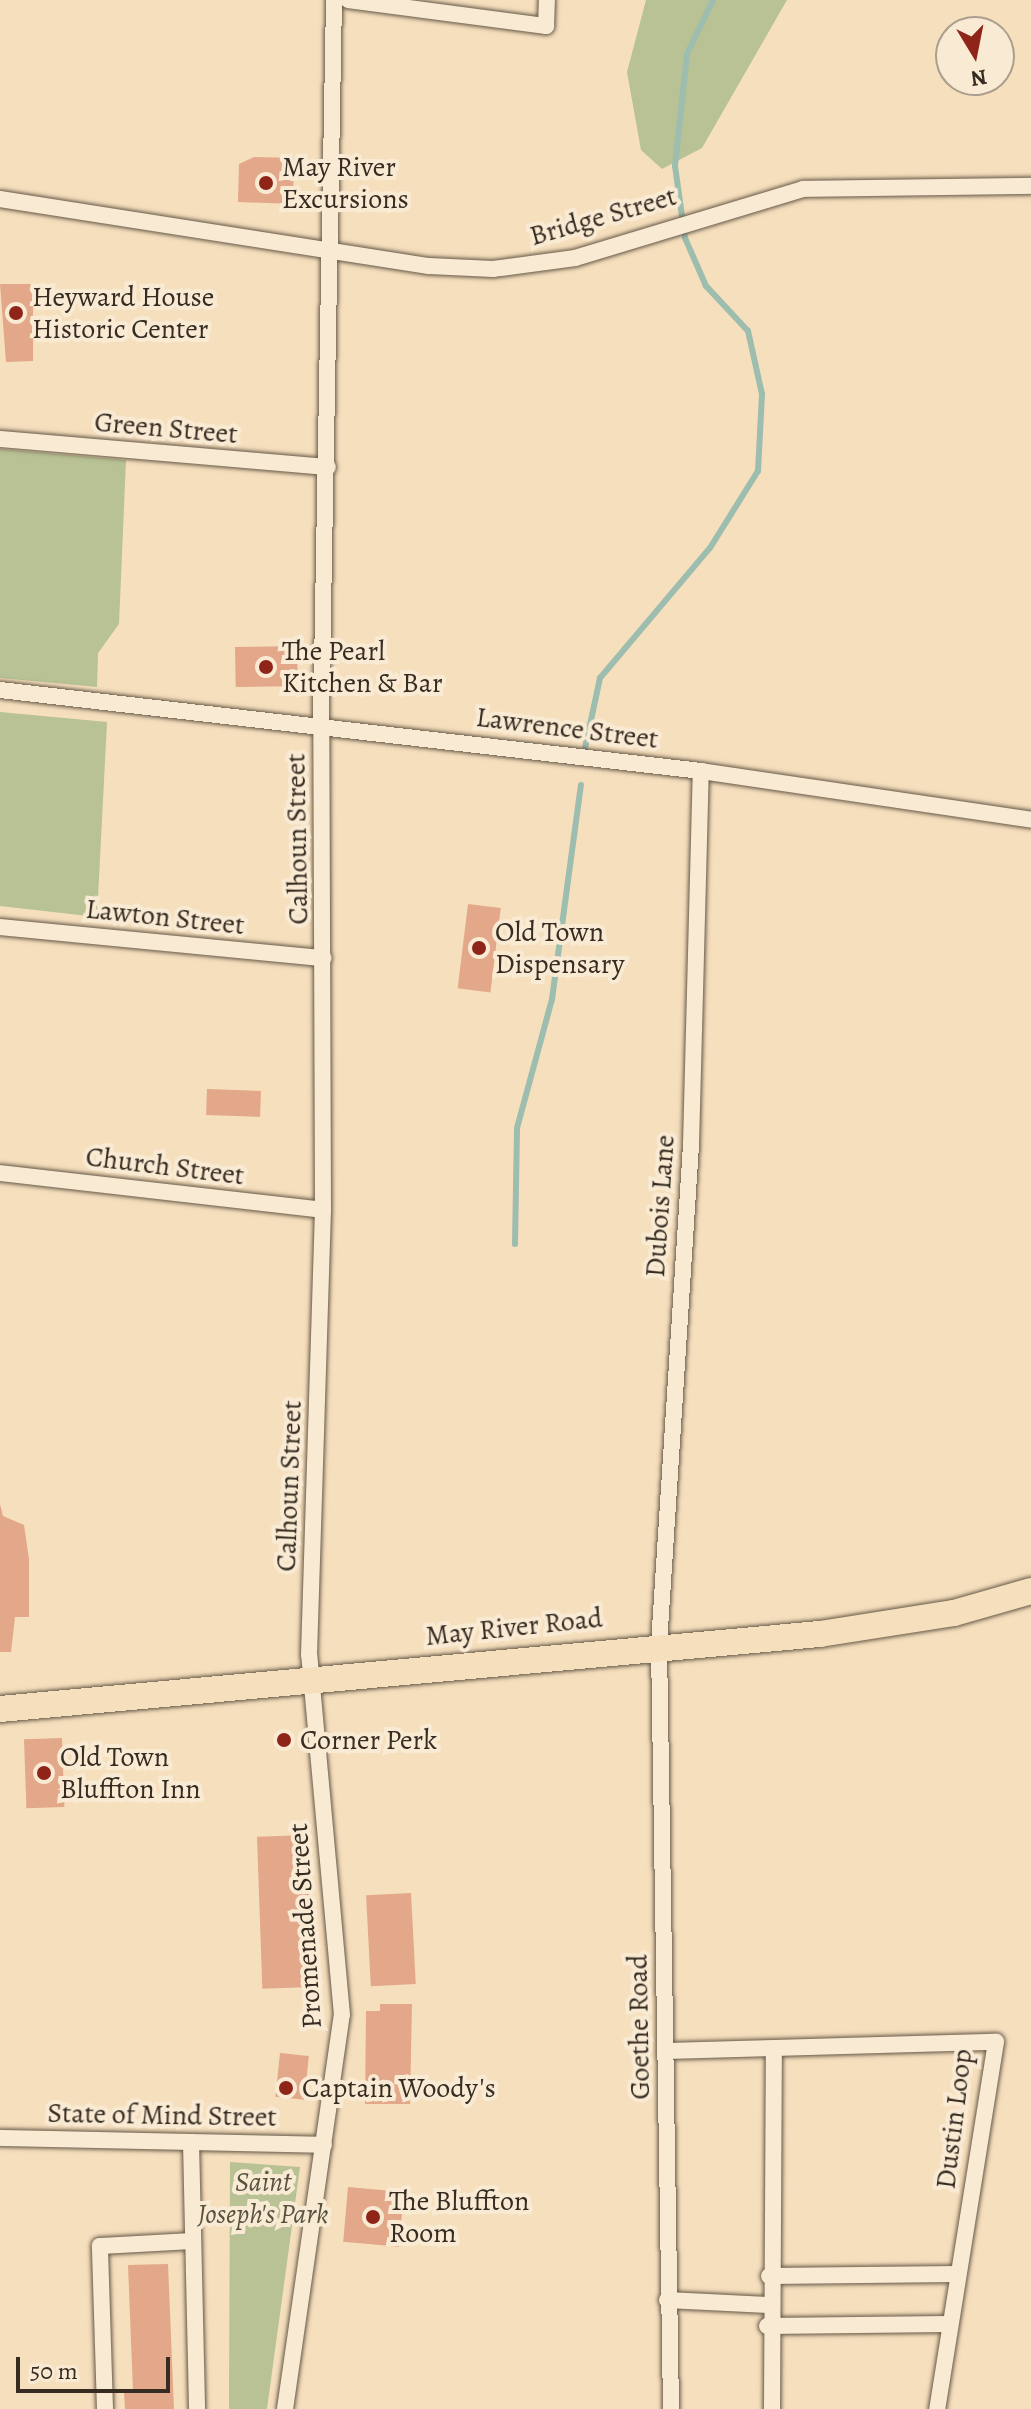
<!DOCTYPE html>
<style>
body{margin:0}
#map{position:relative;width:1031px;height:2409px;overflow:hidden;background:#f6dfbd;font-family:Alegreya,serif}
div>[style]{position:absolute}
.green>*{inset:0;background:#b8c294}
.stream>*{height:6px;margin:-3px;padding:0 3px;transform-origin:3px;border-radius:3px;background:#9dbdaf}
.building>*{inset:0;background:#e2a889;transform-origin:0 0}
.roads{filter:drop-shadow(0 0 2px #665948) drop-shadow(0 0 2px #665948)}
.street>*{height:16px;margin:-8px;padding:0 8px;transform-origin:8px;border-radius:8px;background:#f9ead4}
.primary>*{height:26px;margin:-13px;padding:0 13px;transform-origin:13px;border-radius:13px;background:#f6dfbd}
.dots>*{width:22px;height:22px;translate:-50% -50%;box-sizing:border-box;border:4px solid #f9ead4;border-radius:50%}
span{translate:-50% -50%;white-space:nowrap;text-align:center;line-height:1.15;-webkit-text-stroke:8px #f9ead4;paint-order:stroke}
.poi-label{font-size:28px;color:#362c21}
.left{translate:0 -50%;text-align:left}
.street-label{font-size:28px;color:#362c21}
.park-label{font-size:28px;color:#56523e;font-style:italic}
.north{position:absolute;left:935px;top:16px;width:80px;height:80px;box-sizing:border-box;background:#f9ead4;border:2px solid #ab9e8c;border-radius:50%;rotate:170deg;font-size:22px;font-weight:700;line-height:32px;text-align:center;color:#362c21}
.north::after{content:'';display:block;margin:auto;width:28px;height:36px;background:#8f2418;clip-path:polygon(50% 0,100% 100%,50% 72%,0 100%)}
.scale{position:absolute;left:16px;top:2357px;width:154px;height:36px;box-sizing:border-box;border:4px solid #362c21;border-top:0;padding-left:10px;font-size:24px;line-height:28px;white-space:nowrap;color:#362c21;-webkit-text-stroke:6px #f9ead4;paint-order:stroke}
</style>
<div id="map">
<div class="green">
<i style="clip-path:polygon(646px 0,787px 0,702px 148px,662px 169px,641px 150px,627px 72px)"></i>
<i style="clip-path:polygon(0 449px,126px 460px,119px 624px,98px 653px,97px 687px,0 678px)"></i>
<i style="clip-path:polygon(0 712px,107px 722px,97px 917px,0 906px)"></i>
<i style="clip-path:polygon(230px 2162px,300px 2167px,267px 2409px,229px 2409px)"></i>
</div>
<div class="stream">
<i style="left:585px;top:748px;width:72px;rotate:-77.9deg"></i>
<i style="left:600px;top:678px;width:170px;rotate:-49.8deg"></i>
<i style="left:710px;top:548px;width:91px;rotate:-58.1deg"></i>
<i style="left:758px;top:471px;width:77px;rotate:-87deg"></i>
<i style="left:762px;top:394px;width:65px;rotate:-102.5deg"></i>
<i style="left:748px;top:331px;width:62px;rotate:-133deg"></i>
<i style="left:706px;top:286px;width:52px;rotate:-113.6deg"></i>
<i style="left:685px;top:238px;width:73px;rotate:-97.9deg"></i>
<i style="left:675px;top:166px;width:113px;rotate:-83.9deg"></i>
<i style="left:687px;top:54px;width:60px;rotate:-64.3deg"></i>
<i style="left:515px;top:1244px;width:116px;rotate:-89deg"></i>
<i style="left:517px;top:1128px;width:134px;rotate:-74.8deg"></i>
<i style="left:552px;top:999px;width:216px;rotate:-82.3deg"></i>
</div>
<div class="building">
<i style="clip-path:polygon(254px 157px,294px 158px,293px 204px,238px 202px,239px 164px)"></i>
<i style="clip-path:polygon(0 284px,33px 284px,33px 361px,6px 362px)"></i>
<i style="left:297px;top:646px;width:40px;height:62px;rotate:89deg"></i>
<i style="left:468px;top:904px;width:33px;height:85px;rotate:7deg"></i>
<i style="left:207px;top:1089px;width:54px;height:26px;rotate:2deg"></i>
<i style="clip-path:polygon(0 1504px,3px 1516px,24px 1525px,29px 1559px,29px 1617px,15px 1617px,11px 1652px,0 1652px)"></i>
<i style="left:62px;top:1738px;width:69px;height:38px;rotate:88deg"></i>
<i style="left:307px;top:1835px;width:152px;height:50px;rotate:88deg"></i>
<i style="left:411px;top:1893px;width:91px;height:45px;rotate:87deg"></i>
<i style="clip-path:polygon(380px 2004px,412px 2004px,410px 2104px,365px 2104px,366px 2011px,380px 2011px)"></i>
<i style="left:280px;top:2053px;width:29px;height:44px;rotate:6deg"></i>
<i style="left:348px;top:2187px;width:56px;height:55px;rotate:5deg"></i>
<i style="clip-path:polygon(168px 2264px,174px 2409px,125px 2409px,124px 2392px,133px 2392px,128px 2265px)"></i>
</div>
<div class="roads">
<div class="street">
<i style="left:348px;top:0;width:200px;rotate:7.5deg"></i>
<i style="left:546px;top:26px;width:26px;rotate:-88deg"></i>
<i style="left:0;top:199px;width:434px;rotate:8.9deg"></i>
<i style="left:429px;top:266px;width:64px;rotate:2.7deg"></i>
<i style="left:493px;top:269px;width:83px;rotate:-7.6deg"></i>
<i style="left:575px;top:258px;width:238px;rotate:-16.8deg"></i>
<i style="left:803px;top:189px;width:228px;rotate:-0.8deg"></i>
<i style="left:0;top:439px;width:329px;rotate:4.9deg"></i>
<i style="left:0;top:690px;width:706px;rotate:6.59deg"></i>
<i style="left:701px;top:771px;width:334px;rotate:8.4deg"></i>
<i style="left:0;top:927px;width:325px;rotate:5.5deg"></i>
<i style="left:0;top:1173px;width:325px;rotate:6.5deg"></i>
<i style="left:666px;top:2051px;width:330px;rotate:-1.6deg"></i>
<i style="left:996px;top:2042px;width:372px;rotate:99.1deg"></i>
<i style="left:0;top:2138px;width:324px;rotate:1.2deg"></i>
<i style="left:191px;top:2142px;width:267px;rotate:88.7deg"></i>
<i style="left:769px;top:2276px;width:188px;rotate:-0.6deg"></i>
<i style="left:667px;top:2300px;width:101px;rotate:2.8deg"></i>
<i style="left:767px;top:2326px;width:181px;rotate:-0.6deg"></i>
<i style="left:105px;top:2409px;width:163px;rotate:-91.8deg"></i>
<i style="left:100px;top:2246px;width:93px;rotate:-3.1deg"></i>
<i style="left:285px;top:2409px;width:398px;rotate:-81.8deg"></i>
<i style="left:342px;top:2015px;width:362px;rotate:-95.2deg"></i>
<i style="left:309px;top:1655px;width:445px;rotate:-88.2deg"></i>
<i style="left:323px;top:1210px;width:487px;rotate:-90.2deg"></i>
<i style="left:321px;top:723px;width:723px;rotate:-88.97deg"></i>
<i style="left:671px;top:2409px;width:765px;rotate:-90.9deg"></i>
<i style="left:659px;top:1644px;width:500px;rotate:-86.33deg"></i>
<i style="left:691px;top:1145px;width:374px;rotate:-88.5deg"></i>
<i style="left:772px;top:2409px;width:358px;rotate:-89.7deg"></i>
</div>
<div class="primary">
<i style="left:0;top:1709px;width:823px;rotate:-5.23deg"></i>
<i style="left:820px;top:1634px;width:136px;rotate:-8.9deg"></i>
<i style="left:954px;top:1613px;width:80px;rotate:-15.9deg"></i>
</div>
</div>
<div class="dots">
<i style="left:266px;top:183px;background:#8f2418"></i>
<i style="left:16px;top:313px;background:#8f2418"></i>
<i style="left:266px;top:667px;background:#8f2418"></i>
<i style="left:479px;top:948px;background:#8f2418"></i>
<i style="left:284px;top:1740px;background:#8f2418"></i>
<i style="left:44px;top:1773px;background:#8f2418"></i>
<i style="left:286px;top:2088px;background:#8f2418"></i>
<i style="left:373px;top:2217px;background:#8f2418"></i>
</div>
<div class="poi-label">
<span class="left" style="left:282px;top:183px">May River<br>Excursions</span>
<span class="left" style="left:32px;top:313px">Heyward House<br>Historic Center</span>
<span class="left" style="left:282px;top:667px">The Pearl<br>Kitchen &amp; Bar</span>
<span class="left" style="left:495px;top:948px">Old Town<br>Dispensary</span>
<span class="left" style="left:300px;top:1740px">Corner Perk</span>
<span class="left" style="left:60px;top:1773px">Old Town<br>Bluffton Inn</span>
<span class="left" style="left:302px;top:2088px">Captain Woody's</span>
<span class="left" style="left:389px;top:2217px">The Bluffton<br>Room</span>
</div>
<div class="street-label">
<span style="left:603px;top:216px;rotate:-16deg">Bridge Street</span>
<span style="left:166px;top:428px;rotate:5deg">Green Street</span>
<span style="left:567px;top:728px;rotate:7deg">Lawrence Street</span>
<span style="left:297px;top:839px;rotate:-91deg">Calhoun Street</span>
<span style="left:165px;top:917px;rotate:6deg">Lawton Street</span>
<span style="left:165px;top:1166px;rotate:7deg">Church Street</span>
<span style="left:660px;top:1206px;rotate:-86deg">Dubois Lane</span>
<span style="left:289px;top:1486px;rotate:-88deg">Calhoun Street</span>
<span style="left:514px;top:1627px;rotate:-6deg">May River Road</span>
<span style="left:305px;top:1926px;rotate:-94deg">Promenade Street</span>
<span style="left:639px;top:2027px;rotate:-91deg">Goethe Road</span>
<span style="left:162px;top:2115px;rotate:1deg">State of Mind Street</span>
<span style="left:954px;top:2119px;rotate:-83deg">Dustin Loop</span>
</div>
<div class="park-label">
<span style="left:263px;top:2198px">Saint<br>Joseph's Park</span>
</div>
<div class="north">N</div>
<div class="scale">50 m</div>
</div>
